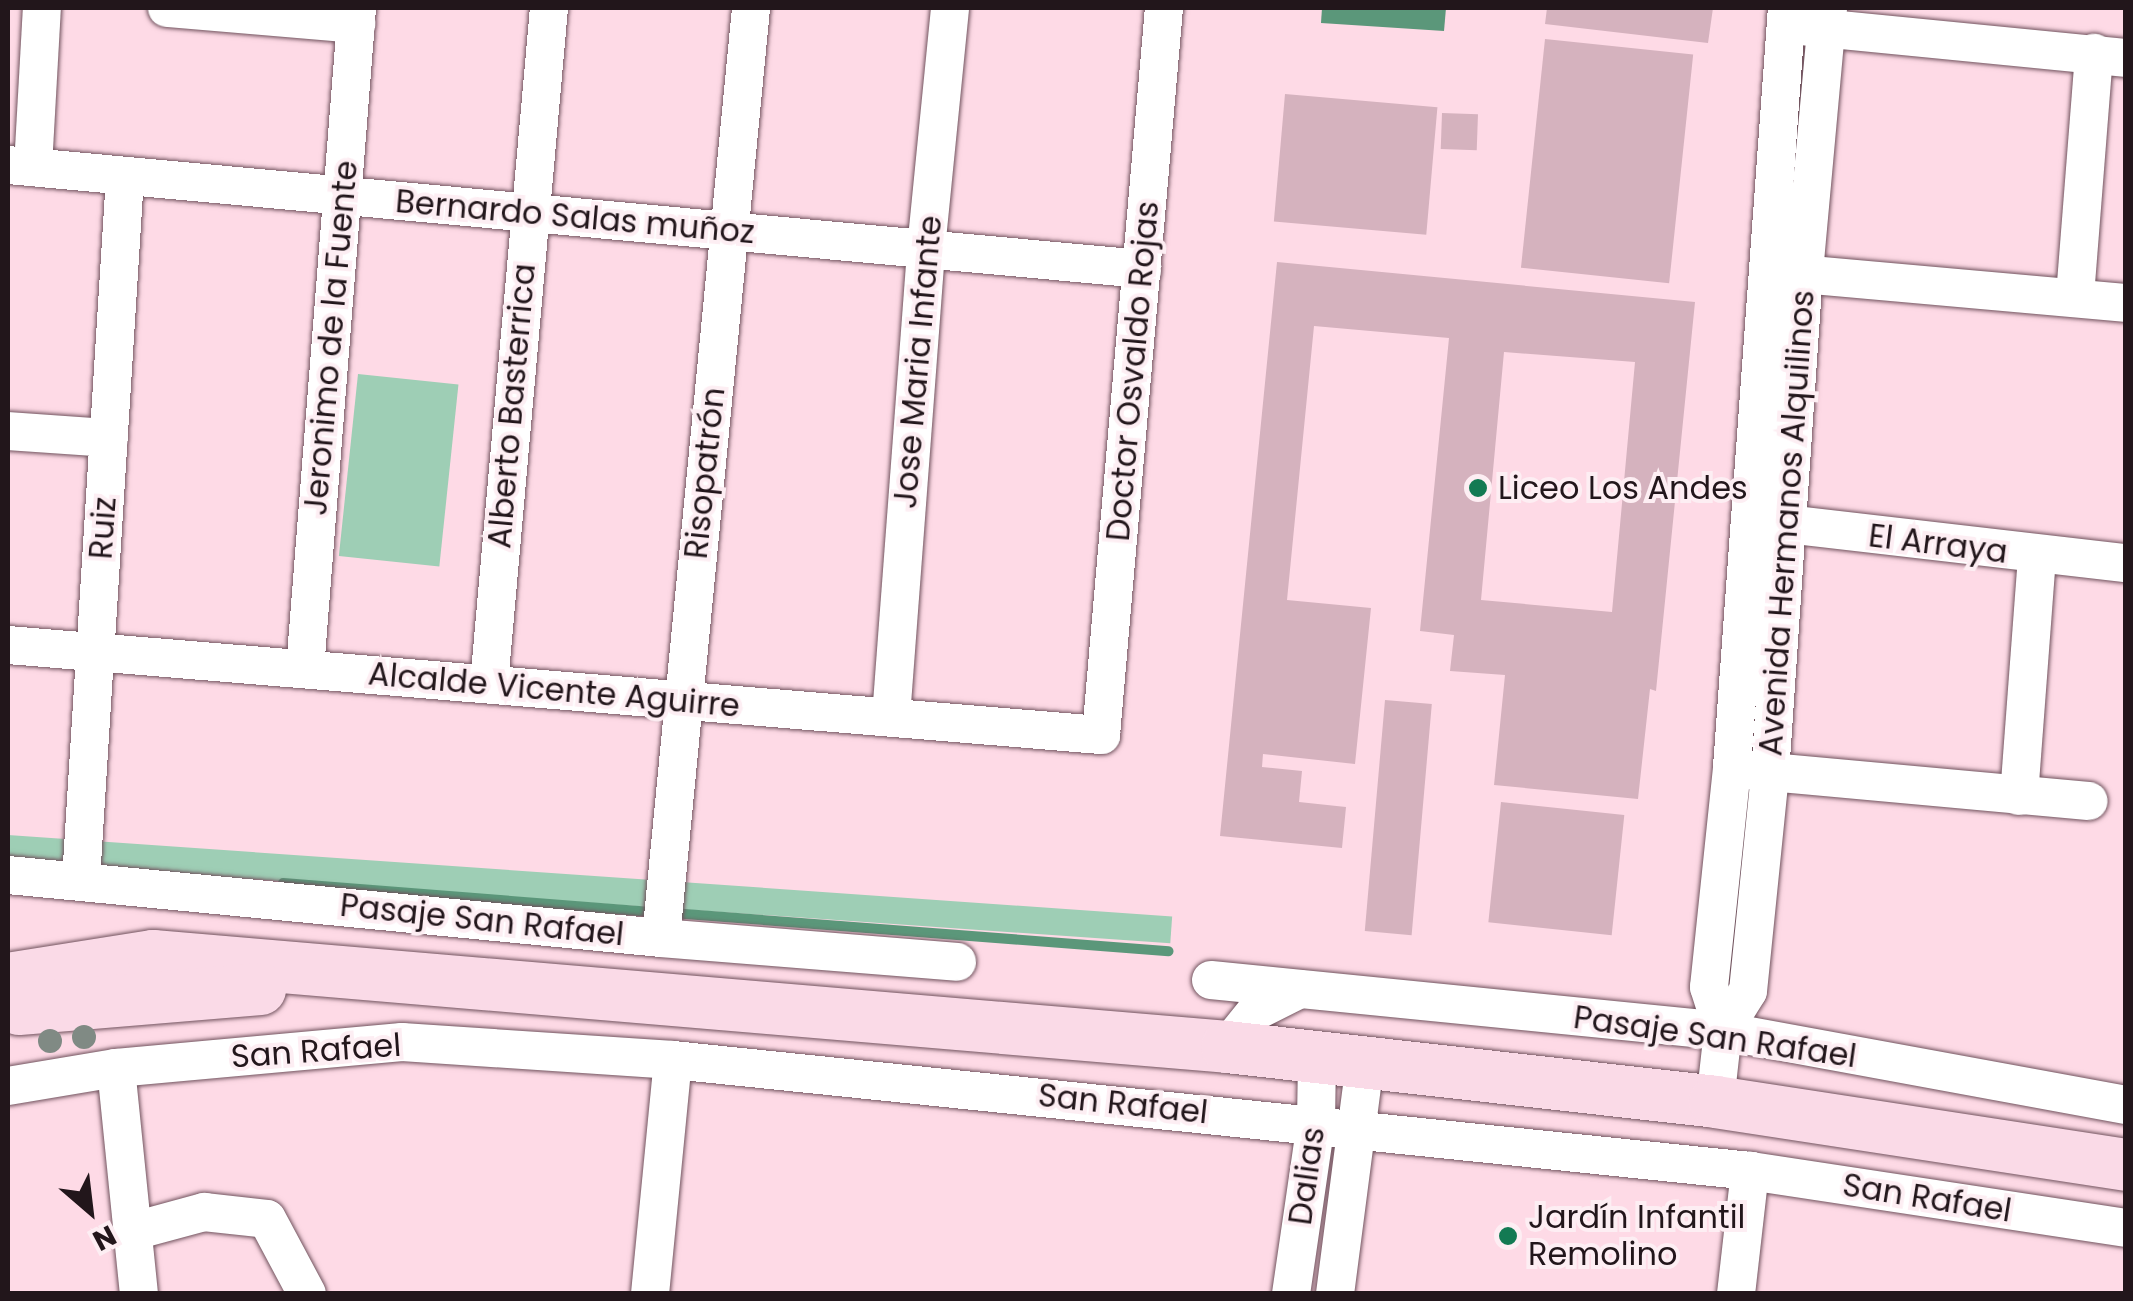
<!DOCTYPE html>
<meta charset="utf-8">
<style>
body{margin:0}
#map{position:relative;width:2133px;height:1301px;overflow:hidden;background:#fedae6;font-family:Poppins,sans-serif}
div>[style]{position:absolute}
.green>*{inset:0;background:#9eceb5;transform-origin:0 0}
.water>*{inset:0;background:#5b977a}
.stream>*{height:10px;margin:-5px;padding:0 5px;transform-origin:5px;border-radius:5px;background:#5b977a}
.building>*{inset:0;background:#d5b2be;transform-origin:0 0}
.roads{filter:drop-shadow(0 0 2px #71535e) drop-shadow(0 0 2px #71535e)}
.street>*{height:38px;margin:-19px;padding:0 19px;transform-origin:19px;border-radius:19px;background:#fff}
.secondary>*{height:52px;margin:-26px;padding:0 26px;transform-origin:26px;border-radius:26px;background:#fadae7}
.trees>*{width:24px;height:24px;margin:-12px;border-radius:50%;background:#808a84}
.dots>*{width:28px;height:28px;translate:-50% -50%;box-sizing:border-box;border:5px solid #fdeef3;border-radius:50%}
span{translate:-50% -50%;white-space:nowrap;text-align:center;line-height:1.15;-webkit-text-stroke:8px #fdeef3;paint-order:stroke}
.street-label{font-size:32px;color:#22161b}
.poi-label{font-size:32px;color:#22161b}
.left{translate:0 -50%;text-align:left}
.frame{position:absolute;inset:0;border:10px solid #22161b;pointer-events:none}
.north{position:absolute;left:40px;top:1161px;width:100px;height:100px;-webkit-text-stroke:8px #fdeef3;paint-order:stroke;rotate:152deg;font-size:28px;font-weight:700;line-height:40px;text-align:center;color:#22161b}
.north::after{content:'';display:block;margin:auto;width:35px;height:45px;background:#22161b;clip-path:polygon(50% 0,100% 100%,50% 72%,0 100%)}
</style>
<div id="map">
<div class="green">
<i style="left:358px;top:374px;width:101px;height:183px;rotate:6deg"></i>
<i style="left:8px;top:835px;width:1167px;height:27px;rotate:4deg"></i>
</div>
<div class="water">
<i style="clip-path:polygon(1322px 8px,1446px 8px,1444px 31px,1321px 23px)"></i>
</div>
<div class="stream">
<i style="left:283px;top:883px;width:373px;rotate:4.5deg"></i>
<i style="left:672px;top:913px;width:498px;rotate:4.4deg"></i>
</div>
<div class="building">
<i style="clip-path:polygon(1547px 8px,1713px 8px,1708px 43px,1545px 24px)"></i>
<i style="left:1545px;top:39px;width:149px;height:230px;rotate:6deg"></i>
<i style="left:1285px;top:94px;width:153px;height:128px;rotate:5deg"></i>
<i style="left:1442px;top:113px;width:36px;height:36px;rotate:2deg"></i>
<i style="clip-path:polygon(evenodd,1277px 262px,1695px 302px,1656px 691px,1650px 689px,1638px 799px,1494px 785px,1505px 675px,1450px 671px,1454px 635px,1420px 631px,1449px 338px,1314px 326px,1287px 600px,1371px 608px,1355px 764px,1263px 754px,1262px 767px,1302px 771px,1299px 802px,1346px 807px,1342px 848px,1220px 836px,1277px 262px,1504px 352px,1635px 362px,1612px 612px,1481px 600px,1504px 352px)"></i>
<i style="left:1385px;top:700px;width:47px;height:232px;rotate:5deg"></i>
<i style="left:1501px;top:802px;width:124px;height:121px;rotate:6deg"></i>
</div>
<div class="roads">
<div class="street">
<i style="left:167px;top:8px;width:190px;rotate:4.8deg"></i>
<i style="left:1800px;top:26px;width:328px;rotate:5.6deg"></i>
<i style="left:8px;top:165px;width:1139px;rotate:5.24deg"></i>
<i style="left:33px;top:167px;width:159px;rotate:-86.8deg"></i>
<i style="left:1779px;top:272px;width:348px;rotate:5.1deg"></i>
<i style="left:2075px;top:296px;width:244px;rotate:-85.5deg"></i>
<i style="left:8px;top:431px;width:101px;rotate:4deg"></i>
<i style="left:1761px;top:521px;width:367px;rotate:6.6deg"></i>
<i style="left:8px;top:645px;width:1097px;rotate:4.71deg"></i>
<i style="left:1101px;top:735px;width:730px;rotate:-85.05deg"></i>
<i style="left:305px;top:669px;width:663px;rotate:-85.5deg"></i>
<i style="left:489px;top:684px;width:679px;rotate:-84.93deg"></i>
<i style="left:891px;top:717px;width:469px;rotate:-85.7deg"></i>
<i style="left:926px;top:249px;width:242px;rotate:-84.3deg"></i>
<i style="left:1748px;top:770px;width:342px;rotate:5.2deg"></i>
<i style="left:2019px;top:796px;width:241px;rotate:-85.7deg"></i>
<i style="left:8px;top:875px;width:656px;rotate:5.51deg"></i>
<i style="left:661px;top:938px;width:297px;rotate:4.6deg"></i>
<i style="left:81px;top:880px;width:705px;rotate:-86.42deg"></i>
<i style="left:661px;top:938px;width:934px;rotate:-84.47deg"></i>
<i style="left:1211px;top:980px;width:515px;rotate:5.69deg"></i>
<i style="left:1723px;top:1031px;width:410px;rotate:10.4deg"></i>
<i style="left:1723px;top:1031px;width:47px;rotate:-58deg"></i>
<i style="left:1748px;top:991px;width:218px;rotate:-84.2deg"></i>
<i style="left:1770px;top:774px;width:503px;rotate:-86.13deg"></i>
<i style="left:1804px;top:272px;width:265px;rotate:-84.8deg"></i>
<i style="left:1227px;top:1047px;width:46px;rotate:-51.1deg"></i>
<i style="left:1256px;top:1011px;width:49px;rotate:-26.6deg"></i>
<i style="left:116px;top:1068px;width:227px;rotate:84.2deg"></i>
<i style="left:8px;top:1086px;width:109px;rotate:-9.5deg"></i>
<i style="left:116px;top:1068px;width:287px;rotate:-5.2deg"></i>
<i style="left:402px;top:1042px;width:272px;rotate:3.8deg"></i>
<i style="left:673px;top:1060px;width:1083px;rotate:5.88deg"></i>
<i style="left:1750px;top:1171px;width:380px;rotate:8.6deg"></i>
<i style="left:1715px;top:1102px;width:71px;rotate:-83.6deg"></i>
<i style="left:1723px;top:1031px;width:46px;rotate:-107.7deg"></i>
<i style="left:1709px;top:987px;width:221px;rotate:-84deg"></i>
<i style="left:1732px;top:767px;width:761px;rotate:-85.86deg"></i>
<i style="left:134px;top:1231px;width:73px;rotate:-15.2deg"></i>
<i style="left:204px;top:1212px;width:63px;rotate:6.3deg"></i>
<i style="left:267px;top:1219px;width:85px;rotate:61.9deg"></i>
<i style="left:650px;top:1294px;width:235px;rotate:-84.4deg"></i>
<i style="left:1291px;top:1294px;width:173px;rotate:-81.7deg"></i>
<i style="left:1316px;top:1123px;width:64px;rotate:-89.1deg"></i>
<i style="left:1335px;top:1294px;width:233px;rotate:-82.6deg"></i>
<i style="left:1736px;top:1294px;width:124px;rotate:-83.5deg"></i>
</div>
<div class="secondary">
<i style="left:8px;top:979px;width:147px;rotate:-9deg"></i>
<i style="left:153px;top:956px;width:1078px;rotate:4.84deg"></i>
<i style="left:1227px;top:1047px;width:491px;rotate:6.4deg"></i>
<i style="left:1715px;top:1102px;width:416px;rotate:8.7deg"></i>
<i style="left:19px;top:1009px;width:242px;rotate:-4.7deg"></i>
</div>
</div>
<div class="trees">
<i style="left:84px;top:1037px"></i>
<i style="left:50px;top:1041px"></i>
</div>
<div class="dots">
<i style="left:1478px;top:488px;background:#137a53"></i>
<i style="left:1508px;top:1236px;background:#137a53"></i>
</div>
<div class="street-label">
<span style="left:575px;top:217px;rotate:5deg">Bernardo Salas muñoz</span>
<span style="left:331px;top:338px;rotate:-85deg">Jeronimo de la Fuente</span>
<span style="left:918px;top:362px;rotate:-85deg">Jose Maria Infante</span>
<span style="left:1133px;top:371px;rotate:-85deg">Doctor Osvaldo Rojas</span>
<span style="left:512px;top:406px;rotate:-85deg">Alberto Basterrica</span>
<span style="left:705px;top:473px;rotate:-84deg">Risopatrón</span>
<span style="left:1787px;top:523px;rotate:-86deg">Avenida Hermanos Alquilinos</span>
<span style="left:103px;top:528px;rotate:-86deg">Ruiz</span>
<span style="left:1938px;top:544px;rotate:7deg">El Arraya</span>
<span style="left:554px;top:690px;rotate:5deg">Alcalde Vicente Aguirre</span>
<span style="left:482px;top:920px;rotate:6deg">Pasaje San Rafael</span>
<span style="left:1715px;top:1037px;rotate:8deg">Pasaje San Rafael</span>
<span style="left:316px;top:1051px;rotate:-4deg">San Rafael</span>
<span style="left:1123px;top:1104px;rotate:6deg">San Rafael</span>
<span style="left:1307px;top:1176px;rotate:-82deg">Dalias</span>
<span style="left:1927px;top:1198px;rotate:9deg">San Rafael</span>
</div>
<div class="poi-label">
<span class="left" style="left:1498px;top:488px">Liceo Los Andes</span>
<span class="left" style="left:1528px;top:1236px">Jardín Infantil<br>Remolino</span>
</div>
<div class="frame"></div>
<div class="north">N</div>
</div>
